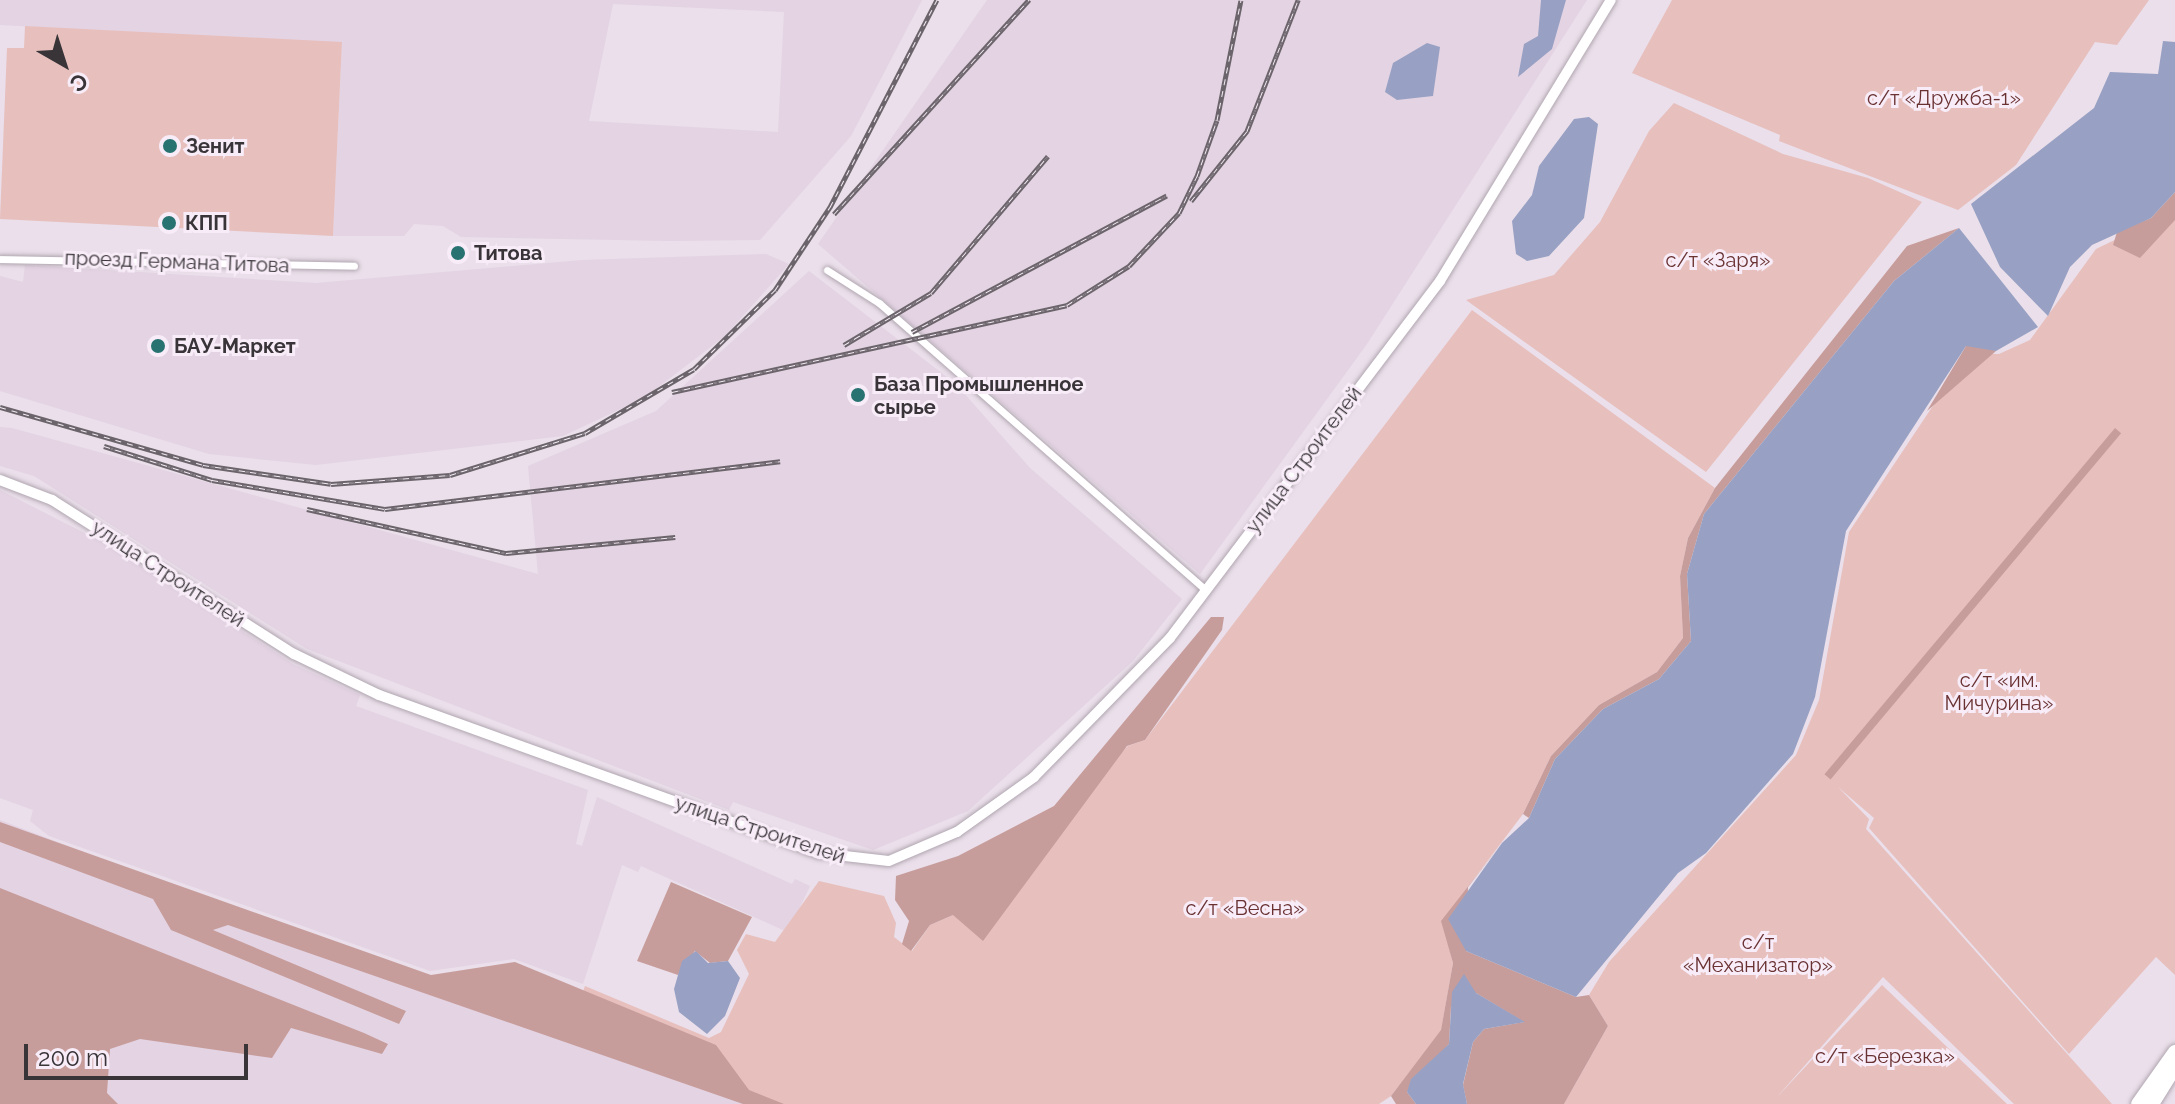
<!DOCTYPE html>
<meta charset="utf-8">
<style>
body{margin:0}
#map{position:relative;width:2175px;height:1104px;overflow:hidden;background:#eadfea;font-family:Raleway,sans-serif}
div>[style]{position:absolute}
.built>*{inset:0;background:#e4d3e3}
.green>*{inset:0;background:#e7bfbd}
.forest>*{inset:0;background:#c79d9b;transform-origin:0 0}
.water>*{inset:0;background:#98a1c3}
.roads{filter:drop-shadow(0 0 2px #b0a6b0) drop-shadow(0 0 2px #b0a6b0)}
.street>*{height:7px;margin:-3.5px;padding:0 3.5px;transform-origin:3.5px;border-radius:3.5px;background:#fff}
.secondary>*{height:10px;margin:-5px;padding:0 5px;transform-origin:5px;border-radius:5px;background:#fff}
.highway>*{height:14px;margin:-7px;padding:0 7px;transform-origin:7px;border-radius:7px;background:#fff}
.rail>*{height:5px;margin-top:-2.5px;transform-origin:0;background:repeating-linear-gradient(90deg,#f7ecf7 0 6px,#6b656b 0 12px);box-sizing:border-box;border-block:2px solid #6b656b}
.dots>*{width:22px;height:22px;translate:-50% -50%;box-sizing:border-box;border:4px solid #f7ecf7;border-radius:50%}
span{translate:-50% -50%;white-space:nowrap;text-align:center;line-height:1.15;-webkit-text-stroke:6px #f7ecf7;paint-order:stroke}
.park-label{font-size:20px;color:#693132}
.poi-label{font-size:20px;color:#383438;font-weight:700}
.left{translate:0 -50%;text-align:left}
.street-label{font-size:20px;color:#383438}
.north{position:absolute;left:24px;top:24px;width:80px;height:80px;-webkit-text-stroke:6px #f7ecf7;paint-order:stroke;rotate:141deg;font-size:22px;font-weight:700;line-height:32px;text-align:center;color:#383438}
.north::after{content:'';display:block;margin:auto;width:28px;height:36px;background:#383438;clip-path:polygon(50% 0,100% 100%,50% 72%,0 100%)}
.scale{position:absolute;left:24px;top:1044px;width:224px;height:36px;box-sizing:border-box;border:4px solid #383438;border-top:0;padding-left:10px;font-size:24px;line-height:28px;white-space:nowrap;color:#383438;-webkit-text-stroke:6px #f7ecf7;paint-order:stroke}
</style>
<div id="map">
<div class="built">
<i style="clip-path:polygon(evenodd,0 0,922px 0,851px 136px,760px 240px,670px 241px,461px 237px,443px 226px,414px 224px,404px 236px,333px 236px,342px 43px,0 25px,0 0,613px 4px,784px 12px,778px 132px,589px 121px,613px 4px)"></i>
<i style="clip-path:polygon(987px 0,1587px 0,1367px 344px,1200px 574px,818px 244px)"></i>
<i style="clip-path:polygon(766px 254px,789px 264px,725px 336px,644px 398px,563px 436px,316px 465px,209px 454px,0 391px,0 276px,23px 282px,25px 265px,316px 283px,582px 260px)"></i>
<i style="clip-path:polygon(809px 271px,956px 384px,1030px 468px,1182px 599px,1133px 661px,968px 811px,873px 850px,733px 802px,729px 810px,307px 649px,34px 476px,0 466px,0 427px,12px 428px,538px 574px,528px 466px,656px 411px)"></i>
<i style="clip-path:polygon(0 490px,110px 546px,293px 664px,360px 695px,356px 706px,588px 790px,576px 844px,582px 846px,597px 797px,792px 884px,795px 879px,810px 886px,793px 922px,785px 931px,641px 866px,638px 872px,622px 865px,583px 984px,514px 959px,430px 971px,49px 836px,30px 821px,33px 810px,0 798px)"></i>
<i style="clip-path:polygon(0 820px,745px 1104px,0 1104px)"></i>
</div>
<div class="green">
<i style="clip-path:polygon(1672px 0,2149px 0,2117px 45px,2095px 42px,2016px 165px,1958px 210px,1779px 141px,1780px 135px,1632px 73px)"></i>
<i style="clip-path:polygon(25px 26px,342px 42px,333px 236px,0 219px,7px 48px,24px 48px)"></i>
<i style="clip-path:polygon(1674px 103px,1783px 154px,1868px 178px,1922px 202px,1706px 472px,1466px 300px,1554px 275px,1600px 222px,1649px 131px)"></i>
<i style="clip-path:polygon(2175px 211px,2175px 975px,2156px 957px,2069px 1054px,1869px 828px,1874px 818px,1838px 787px,1869px 819px,1866px 829px,2112px 1104px,2014px 1104px,1883px 977px,1777px 1097px,1882px 985px,2007px 1104px,1564px 1104px,1608px 1026px,1589px 995px,1609px 962px,1796px 755px,1819px 700px,1849px 532px,1968px 353px,1999px 354px,2030px 340px,2096px 249px)"></i>
<i style="clip-path:polygon(1472px 310px,1715px 488px,1688px 538px,1680px 576px,1683px 638px,1657px 672px,1599px 705px,1551px 756px,1523px 814px,1442px 921px,1453px 963px,1441px 1031px,1391px 1096px,1379px 1104px,769px 1104px,574px 1016px,585px 986px,709px 1038px,721px 1032px,749px 974px,737px 950px,746px 934px,775px 942px,819px 881px,884px 896px,896px 923px,894px 937px,912px 951px,930px 925px,953px 915px,1128px 746px,1145px 740px)"></i>
</div>
<div class="forest">
<i style="clip-path:polygon(2175px 192px,2175px 220px,2140px 258px,2113px 245px,2117px 232px,2151px 218px)"></i>
<i style="clip-path:polygon(1959px 228px,1894px 281px,1704px 514px,1687px 574px,1691px 641px,1659px 679px,1603px 709px,1555px 759px,1529px 818px,1523px 814px,1551px 756px,1599px 705px,1657px 672px,1683px 638px,1680px 576px,1688px 538px,1715px 488px,1907px 246px)"></i>
<i style="clip-path:polygon(1977px 343px,1996px 351px,1927px 411px,1966px 346px)"></i>
<i style="left:2115px;top:428px;width:8px;height:452px;rotate:40deg"></i>
<i style="clip-path:polygon(1211px 617px,1224px 617px,1222px 630px,1145px 740px,1127px 746px,983px 941px,953px 915px,930px 925px,911px 951px,902px 944px,909px 921px,895px 900px,896px 876px,958px 856px,1054px 806px)"></i>
<i style="clip-path:polygon(0 822px,431px 975px,515px 962px,716px 1045px,749px 1090px,784px 1104px,743px 1104px,228px 925px,213px 930px,406px 1011px,399px 1024px,171px 930px,153px 899px,0 842px)"></i>
<i style="clip-path:polygon(1502px 843px,1468px 887px,1466px 951px,1576px 997px,1589px 995px,1608px 1026px,1564px 1104px,1467px 1104px,1463px 1085px,1473px 1042px,1484px 1029px,1524px 1022px,1476px 993px,1451px 1007px,1449px 1044px,1407px 1092px,1416px 1104px,1396px 1104px,1391px 1096px,1441px 1030px,1453px 963px,1441px 921px)"></i>
<i style="clip-path:polygon(671px 882px,752px 917px,728px 961px,710px 963px,695px 951px,678px 975px,637px 961px)"></i>
<i style="clip-path:polygon(0 888px,364px 1033px,388px 1044px,382px 1054px,291px 1028px,272px 1058px,140px 1039px,110px 1049px,107px 1093px,118px 1104px,0 1104px)"></i>
</div>
<div class="water">
<i style="clip-path:polygon(1541px 0,1566px 0,1552px 49px,1518px 77px,1524px 44px,1538px 36px)"></i>
<i style="clip-path:polygon(2163px 41px,2175px 42px,2175px 192px,2151px 218px,2092px 245px,2070px 267px,2048px 316px,2000px 267px,1971px 204px,2094px 108px,2110px 72px,2158px 74px)"></i>
<i style="clip-path:polygon(1427px 43px,1440px 47px,1433px 96px,1397px 100px,1385px 92px,1393px 63px)"></i>
<i style="clip-path:polygon(1589px 117px,1598px 124px,1584px 218px,1549px 256px,1527px 261px,1516px 254px,1512px 221px,1532px 195px,1539px 166px,1574px 119px)"></i>
<i style="clip-path:polygon(1959px 228px,2038px 327px,1996px 351px,1966px 346px,1846px 531px,1815px 697px,1793px 754px,1706px 853px,1678px 873px,1576px 997px,1466px 951px,1448px 919px,1502px 843px,1529px 818px,1555px 759px,1603px 709px,1659px 679px,1691px 641px,1687px 574px,1704px 514px,1894px 281px)"></i>
<i style="clip-path:polygon(696px 951px,708px 963px,728px 961px,740px 978px,725px 1016px,707px 1034px,679px 1012px,674px 989px,682px 961px)"></i>
<i style="clip-path:polygon(1464px 974px,1476px 993px,1525px 1022px,1484px 1029px,1473px 1042px,1463px 1084px,1467px 1104px,1416px 1104px,1407px 1092px,1411px 1079px,1449px 1044px,1452px 992px)"></i>
</div>
<div class="roads">
<div class="street">
<i style="left:0;top:259px;width:354px;rotate:1.1deg"></i>
<i style="left:827px;top:270px;width:62px;rotate:32.4deg"></i>
<i style="left:879px;top:303px;width:435px;rotate:41.3deg"></i>
</div>
<div class="secondary">
<i style="left:0;top:480px;width:56px;rotate:21deg"></i>
<i style="left:52px;top:500px;width:287px;rotate:32.5deg"></i>
<i style="left:294px;top:654px;width:94px;rotate:25.8deg"></i>
<i style="left:379px;top:695px;width:468px;rotate:19.8deg"></i>
<i style="left:819px;top:853px;width:70px;rotate:6.5deg"></i>
<i style="left:889px;top:861px;width:74px;rotate:-23.1deg"></i>
<i style="left:957px;top:832px;width:95px;rotate:-35.5deg"></i>
<i style="left:1034px;top:777px;width:194px;rotate:-45.6deg"></i>
<i style="left:1170px;top:638px;width:448px;rotate:-52.9deg"></i>
<i style="left:1440px;top:281px;width:329px;rotate:-58.7deg"></i>
</div>
<div class="highway">
<i style="left:2138px;top:1104px;width:64px;rotate:-54.6deg"></i>
<i style="left:2152px;top:1104px;width:40px;rotate:-58deg"></i>
</div>
</div>
<div class="rail">
<i style="left:1191px;top:201px;width:90px;rotate:-51.3deg"></i>
<i style="left:1247px;top:131px;width:141px;rotate:-68.7deg"></i>
<i style="left:834px;top:214px;width:290px;rotate:-47.7deg"></i>
<i style="left:912px;top:332px;width:289px;rotate:-28.2deg"></i>
<i style="left:844px;top:345px;width:101px;rotate:-30.9deg"></i>
<i style="left:931px;top:293px;width:180px;rotate:-49.5deg"></i>
<i style="left:672px;top:392px;width:404px;rotate:-12.4deg"></i>
<i style="left:1067px;top:305px;width:73px;rotate:-32.2deg"></i>
<i style="left:1129px;top:266px;width:73px;rotate:-46.7deg"></i>
<i style="left:1179px;top:213px;width:41px;rotate:-64.1deg"></i>
<i style="left:1197px;top:176px;width:59px;rotate:-70.3deg"></i>
<i style="left:1217px;top:120px;width:122px;rotate:-78.7deg"></i>
<i style="left:0;top:407px;width:211px;rotate:15.9deg"></i>
<i style="left:203px;top:465px;width:129px;rotate:8.4deg"></i>
<i style="left:331px;top:484px;width:119px;rotate:-4.3deg"></i>
<i style="left:450px;top:475px;width:141px;rotate:-17.3deg"></i>
<i style="left:585px;top:433px;width:126px;rotate:-30.4deg"></i>
<i style="left:694px;top:369px;width:113px;rotate:-44.3deg"></i>
<i style="left:775px;top:290px;width:100px;rotate:-56.5deg"></i>
<i style="left:830px;top:207px;width:233px;rotate:-62.7deg"></i>
<i style="left:104px;top:446px;width:113px;rotate:17.5deg"></i>
<i style="left:212px;top:480px;width:175px;rotate:9.5deg"></i>
<i style="left:385px;top:509px;width:398px;rotate:-6.9deg"></i>
<i style="left:307px;top:509px;width:204px;rotate:12.5deg"></i>
<i style="left:506px;top:553px;width:170px;rotate:-5.4deg"></i>
</div>
<div class="dots">
<i style="left:170px;top:146px;background:#287371"></i>
<i style="left:169px;top:223px;background:#287371"></i>
<i style="left:458px;top:253px;background:#287371"></i>
<i style="left:158px;top:346px;background:#287371"></i>
<i style="left:858px;top:395px;background:#287371"></i>
</div>
<div class="park-label">
<span style="left:1944px;top:98px">с/т «Дружба-1»</span>
<span style="left:1718px;top:260px">с/т «Заря»</span>
<span style="left:1999px;top:692px">с/т «им.<br>Мичурина»</span>
<span style="left:1245px;top:908px">с/т «Весна»</span>
<span style="left:1758px;top:954px">с/т<br>«Механизатор»</span>
<span style="left:1885px;top:1056px">с/т «Березка»</span>
</div>
<div class="poi-label">
<span class="left" style="left:186px;top:146px">Зенит</span>
<span class="left" style="left:185px;top:223px">КПП</span>
<span class="left" style="left:474px;top:253px">Титова</span>
<span class="left" style="left:174px;top:346px">БАУ-Маркет</span>
<span class="left" style="left:874px;top:396px">База Промышленное<br>сырье</span>
</div>
<div class="street-label">
<span style="left:177px;top:262px;rotate:2deg">проезд Германа Титова</span>
<span style="left:1304px;top:460px;rotate:-53deg">улица Строителей</span>
<span style="left:168px;top:574px;rotate:33deg">улица Строителей</span>
<span style="left:760px;top:830px;rotate:18deg">улица Строителей</span>
</div>
<div class="north">С</div>
<div class="scale">200 m</div>
</div>
